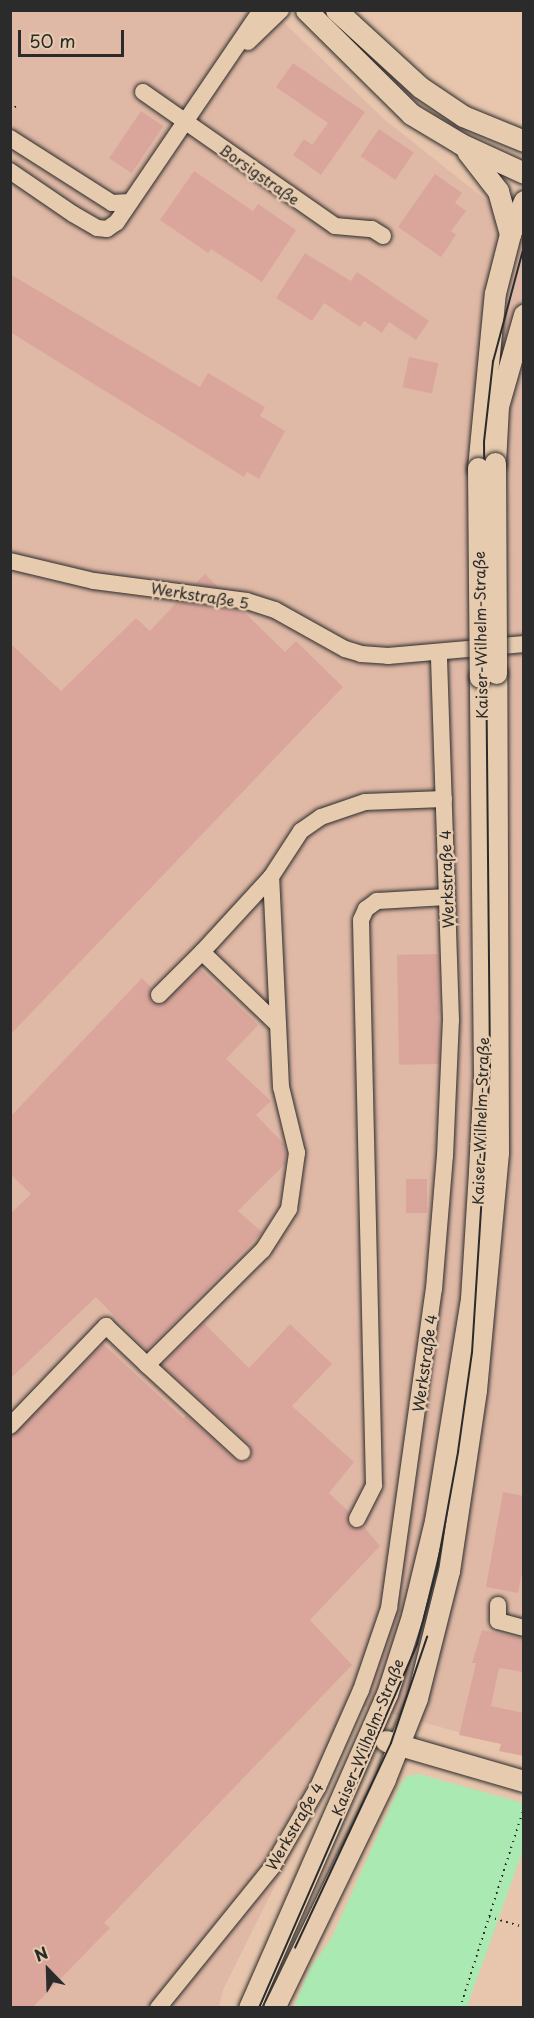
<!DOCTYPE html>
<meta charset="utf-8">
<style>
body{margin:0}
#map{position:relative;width:534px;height:2018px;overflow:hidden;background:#e8c6ad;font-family:"Playpen Sans",sans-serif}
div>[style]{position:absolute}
.built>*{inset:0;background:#e0b9a6}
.green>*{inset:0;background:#aaeab2}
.building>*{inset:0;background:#daa69c;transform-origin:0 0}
.path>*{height:2px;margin-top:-1px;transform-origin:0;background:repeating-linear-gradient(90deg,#2b2b2b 0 1.5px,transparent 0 6px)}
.roads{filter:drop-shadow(0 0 2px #2b2b2b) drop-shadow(0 0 2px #2b2b2b)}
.minor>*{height:16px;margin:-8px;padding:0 8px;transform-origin:8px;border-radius:8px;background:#e7cbae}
.major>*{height:21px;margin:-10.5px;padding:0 10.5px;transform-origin:10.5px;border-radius:10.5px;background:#e7cbae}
.tram>*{height:1.5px;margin:-0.75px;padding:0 0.75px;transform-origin:0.75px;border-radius:0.75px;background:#2b2b2b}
.bridges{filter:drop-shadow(0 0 2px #2b2b2b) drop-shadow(0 0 2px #2b2b2b)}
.major-bridge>*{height:21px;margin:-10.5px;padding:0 10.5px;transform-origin:10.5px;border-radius:10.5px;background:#e7cbae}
span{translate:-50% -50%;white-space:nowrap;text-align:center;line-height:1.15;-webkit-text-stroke:5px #e7cbae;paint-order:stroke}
.street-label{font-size:15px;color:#2b2b2b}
.frame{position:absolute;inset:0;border:12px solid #2b2b2b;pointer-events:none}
.north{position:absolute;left:18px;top:1940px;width:60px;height:60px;-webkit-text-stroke:4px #e7cbae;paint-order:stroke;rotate:337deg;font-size:16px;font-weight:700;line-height:24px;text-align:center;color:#2b2b2b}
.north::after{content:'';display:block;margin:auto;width:21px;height:27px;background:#2b2b2b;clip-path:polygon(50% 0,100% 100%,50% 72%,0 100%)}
.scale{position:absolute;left:18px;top:30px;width:106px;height:27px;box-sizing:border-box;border:3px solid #2b2b2b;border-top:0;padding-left:8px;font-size:18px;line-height:21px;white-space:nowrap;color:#2b2b2b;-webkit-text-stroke:4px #e7cbae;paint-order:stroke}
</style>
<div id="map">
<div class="built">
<i style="clip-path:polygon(11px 11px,272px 11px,384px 119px,491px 204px,523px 215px,523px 1750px,364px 1706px,223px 1990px,219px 2007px,11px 2008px)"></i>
</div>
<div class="green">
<i style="clip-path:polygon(419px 1774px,523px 1803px,523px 1850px,467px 2007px,294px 2007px,310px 1969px,332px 1937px,400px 1785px,407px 1776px)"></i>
</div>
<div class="building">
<i style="clip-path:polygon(293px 63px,365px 112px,321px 175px,293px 155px,304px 139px,312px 145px,328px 123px,276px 87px)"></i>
<i style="left:141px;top:111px;width:27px;height:57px;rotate:34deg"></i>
<i style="left:379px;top:129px;width:42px;height:33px;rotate:34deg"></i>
<i style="clip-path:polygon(194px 171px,253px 211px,258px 204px,296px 230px,262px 282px,211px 249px,208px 253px,160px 220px)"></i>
<i style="clip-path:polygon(435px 174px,462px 193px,455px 203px,466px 211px,451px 231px,456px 235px,441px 257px,398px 227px)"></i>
<i style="clip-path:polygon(305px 253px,351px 281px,357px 272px,429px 321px,416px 340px,389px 322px,382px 333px,364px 321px,360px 327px,324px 303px,312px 321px,276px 298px)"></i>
<i style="clip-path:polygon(10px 274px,200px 387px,208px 373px,265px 407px,260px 416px,285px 431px,259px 479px,247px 472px,244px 477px,10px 332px)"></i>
<i style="left:409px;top:357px;width:30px;height:31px;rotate:12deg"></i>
<i style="clip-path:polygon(205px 574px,218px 587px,195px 584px)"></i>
<i style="clip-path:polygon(177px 602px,243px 611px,285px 652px,296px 641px,343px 687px,10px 1035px,10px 643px,61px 691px,136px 618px,150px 631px)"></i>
<i style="left:438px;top:954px;width:110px;height:41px;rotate:89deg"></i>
<i style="clip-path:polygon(200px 969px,258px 1025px,226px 1059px,271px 1101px,256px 1115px,284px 1144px,286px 1154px,285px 1164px,238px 1211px,262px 1232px,147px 1350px,96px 1297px,10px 1379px,10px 1214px,31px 1194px,10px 1174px,10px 1117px,142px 978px,152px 988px,151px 1002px,161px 1005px)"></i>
<i style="left:406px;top:1179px;width:21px;height:34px"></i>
<i style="clip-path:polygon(204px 1323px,249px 1368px,290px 1324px,332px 1364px,292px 1406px,354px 1462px,329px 1493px,349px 1512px,349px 1525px,357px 1529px,364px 1527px,380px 1546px,310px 1620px,352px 1665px,104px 1923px,110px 1928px,33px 2007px,10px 2007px,10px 1437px,103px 1344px,183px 1418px,186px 1415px,235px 1460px,246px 1462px,252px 1454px,249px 1444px,162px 1365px)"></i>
<i style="clip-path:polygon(503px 1492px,524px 1496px,524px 1564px,518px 1593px,486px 1587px)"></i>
<i style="clip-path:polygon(482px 1630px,524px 1639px,524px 1672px,499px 1668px,491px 1706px,524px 1713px,524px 1756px,499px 1751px,501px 1744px,459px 1735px,476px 1663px,472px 1663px)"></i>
</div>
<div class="path">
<i style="left:10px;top:111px;width:11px;rotate:-38deg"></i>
<i style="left:489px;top:1917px;width:36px;rotate:16deg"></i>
<i style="left:460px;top:2008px;width:210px;rotate:-72.3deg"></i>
</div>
<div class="roads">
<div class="minor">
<i style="left:248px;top:42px;width:46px;rotate:-44.1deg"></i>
<i style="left:143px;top:92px;width:234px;rotate:34.9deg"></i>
<i style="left:335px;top:226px;width:37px;rotate:5deg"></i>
<i style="left:372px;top:229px;width:13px;rotate:32deg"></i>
<i style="left:10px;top:138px;width:121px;rotate:32.5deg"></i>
<i style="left:112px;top:203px;width:18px;rotate:-3deg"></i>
<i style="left:10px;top:171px;width:76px;rotate:34.3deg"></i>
<i style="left:73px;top:214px;width:28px;rotate:30deg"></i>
<i style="left:97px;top:228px;width:10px;rotate:6deg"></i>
<i style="left:107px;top:229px;width:12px;rotate:-35deg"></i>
<i style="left:117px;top:222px;width:256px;rotate:-55.8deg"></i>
<i style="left:10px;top:561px;width:86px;rotate:13.4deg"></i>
<i style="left:94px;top:581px;width:154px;rotate:7.4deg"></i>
<i style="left:247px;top:601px;width:29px;rotate:18deg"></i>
<i style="left:275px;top:610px;width:80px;rotate:29.1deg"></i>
<i style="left:345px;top:649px;width:17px;rotate:17deg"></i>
<i style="left:361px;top:654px;width:27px;rotate:4deg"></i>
<i style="left:388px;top:656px;width:137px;rotate:-5deg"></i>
<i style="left:271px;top:877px;width:102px;rotate:132.6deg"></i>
<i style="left:202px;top:952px;width:104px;rotate:43.8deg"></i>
<i style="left:159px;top:995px;width:61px;rotate:-45deg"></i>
<i style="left:147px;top:1365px;width:129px;rotate:42.5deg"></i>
<i style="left:10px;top:1426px;width:139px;rotate:-46.2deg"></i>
<i style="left:106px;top:1326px;width:57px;rotate:43.6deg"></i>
<i style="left:147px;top:1365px;width:163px;rotate:-44.8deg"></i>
<i style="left:263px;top:1250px;width:49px;rotate:-57.6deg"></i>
<i style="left:289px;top:1209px;width:57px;rotate:-81.9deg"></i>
<i style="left:297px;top:1153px;width:68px;rotate:-103.6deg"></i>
<i style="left:281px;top:1087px;width:210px;rotate:-92.7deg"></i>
<i style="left:271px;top:877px;width:55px;rotate:-56.9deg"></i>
<i style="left:301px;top:831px;width:24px;rotate:-35deg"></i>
<i style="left:321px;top:817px;width:46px;rotate:-18.8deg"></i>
<i style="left:365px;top:802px;width:79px;rotate:-2.2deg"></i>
<i style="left:357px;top:1519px;width:38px;rotate:-63deg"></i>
<i style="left:374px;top:1485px;width:565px;rotate:-91.32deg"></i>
<i style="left:361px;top:920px;width:12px;rotate:-66deg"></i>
<i style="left:366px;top:909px;width:14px;rotate:-36deg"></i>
<i style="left:377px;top:901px;width:70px;rotate:-3.3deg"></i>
<i style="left:498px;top:1605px;width:16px;rotate:90deg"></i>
<i style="left:498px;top:1621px;width:27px;rotate:15deg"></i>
<i style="left:158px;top:2008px;width:181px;rotate:-51deg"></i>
<i style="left:272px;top:1867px;width:92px;rotate:-60.1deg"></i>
<i style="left:318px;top:1787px;width:106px;rotate:-66.1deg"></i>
<i style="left:361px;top:1690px;width:87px;rotate:-71.1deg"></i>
<i style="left:389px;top:1608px;width:322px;rotate:-82deg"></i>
<i style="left:434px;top:1289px;width:133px;rotate:-85.3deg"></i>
<i style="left:445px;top:1156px;width:136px;rotate:-87.5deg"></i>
<i style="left:451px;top:1020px;width:368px;rotate:-91.9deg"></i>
</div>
<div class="major">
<i style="left:306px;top:10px;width:148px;rotate:44.7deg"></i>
<i style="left:411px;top:114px;width:58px;rotate:31deg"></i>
<i style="left:461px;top:144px;width:69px;rotate:24.7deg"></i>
<i style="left:336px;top:10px;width:114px;rotate:42.5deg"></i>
<i style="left:420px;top:87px;width:52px;rotate:34deg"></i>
<i style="left:463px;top:116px;width:66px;rotate:22.3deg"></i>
<i style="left:467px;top:151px;width:51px;rotate:52.2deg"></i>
<i style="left:498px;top:191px;width:45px;rotate:74.4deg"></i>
<i style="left:495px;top:463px;width:57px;rotate:-87deg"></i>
<i style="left:498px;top:406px;width:95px;rotate:-74.1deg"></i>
<i style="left:478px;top:468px;width:176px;rotate:-84.5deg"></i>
<i style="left:495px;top:293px;width:61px;rotate:-75.7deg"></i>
<i style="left:510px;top:234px;width:36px;rotate:-67deg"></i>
<i style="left:386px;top:1741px;width:144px;rotate:16.2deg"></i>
<i style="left:249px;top:2008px;width:343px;rotate:-66.3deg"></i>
<i style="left:387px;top:1694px;width:82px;rotate:-72.2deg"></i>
<i style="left:412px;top:1616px;width:98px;rotate:-76.4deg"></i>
<i style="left:435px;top:1521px;width:225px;rotate:-80.8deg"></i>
<i style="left:471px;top:1299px;width:128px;rotate:-86.4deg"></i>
<i style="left:479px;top:1171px;width:96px;rotate:-87deg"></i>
<i style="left:484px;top:1075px;width:398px;rotate:-90.6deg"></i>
<i style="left:274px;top:2008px;width:254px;rotate:-64.1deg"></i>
<i style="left:385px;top:1779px;width:87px;rotate:-68.4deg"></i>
<i style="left:417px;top:1698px;width:131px;rotate:-75.9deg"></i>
<i style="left:449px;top:1571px;width:183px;rotate:-81.5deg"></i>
<i style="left:476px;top:1390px;width:239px;rotate:-84.7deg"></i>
<i style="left:498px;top:1152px;width:479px;rotate:-90.2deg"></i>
</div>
</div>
<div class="tram">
<i style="left:295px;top:1948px;width:226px;rotate:-64.9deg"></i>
<i style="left:391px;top:1743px;width:112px;rotate:-71.2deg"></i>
<i style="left:259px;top:2008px;width:397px;rotate:-66.5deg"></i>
<i style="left:417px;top:1644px;width:79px;rotate:-75.3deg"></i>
<i style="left:437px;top:1568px;width:118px;rotate:-79.7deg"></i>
<i style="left:458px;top:1452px;width:100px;rotate:-82deg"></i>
<i style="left:472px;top:1353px;width:288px;rotate:-86.4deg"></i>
<i style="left:490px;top:1066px;width:624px;rotate:-90.55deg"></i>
<i style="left:484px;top:442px;width:81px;rotate:-83.6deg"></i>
<i style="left:493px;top:362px;width:120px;rotate:-75deg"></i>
</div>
<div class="bridges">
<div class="major-bridge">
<i style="left:495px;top:463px;width:210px;rotate:89.7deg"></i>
<i style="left:478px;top:468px;width:209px;rotate:89.5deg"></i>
</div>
</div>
<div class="street-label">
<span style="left:260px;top:174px;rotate:35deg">Borsigstraße</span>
<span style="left:200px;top:595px;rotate:9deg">Werkstraße 5</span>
<span style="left:480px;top:635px;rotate:-91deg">Kaiser-Wilhelm-Straße</span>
<span style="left:446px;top:879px;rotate:-92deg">Werkstraße 4</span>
<span style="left:480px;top:1121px;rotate:-88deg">Kaiser-Wilhelm-Straße</span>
<span style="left:424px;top:1363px;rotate:-82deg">Werkstraße 4</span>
<span style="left:367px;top:1737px;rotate:-68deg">Kaiser-Wilhelm-Straße</span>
<span style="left:294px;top:1826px;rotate:-60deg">Werkstraße 4</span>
</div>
<div class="frame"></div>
<div class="north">N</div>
<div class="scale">50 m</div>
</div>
